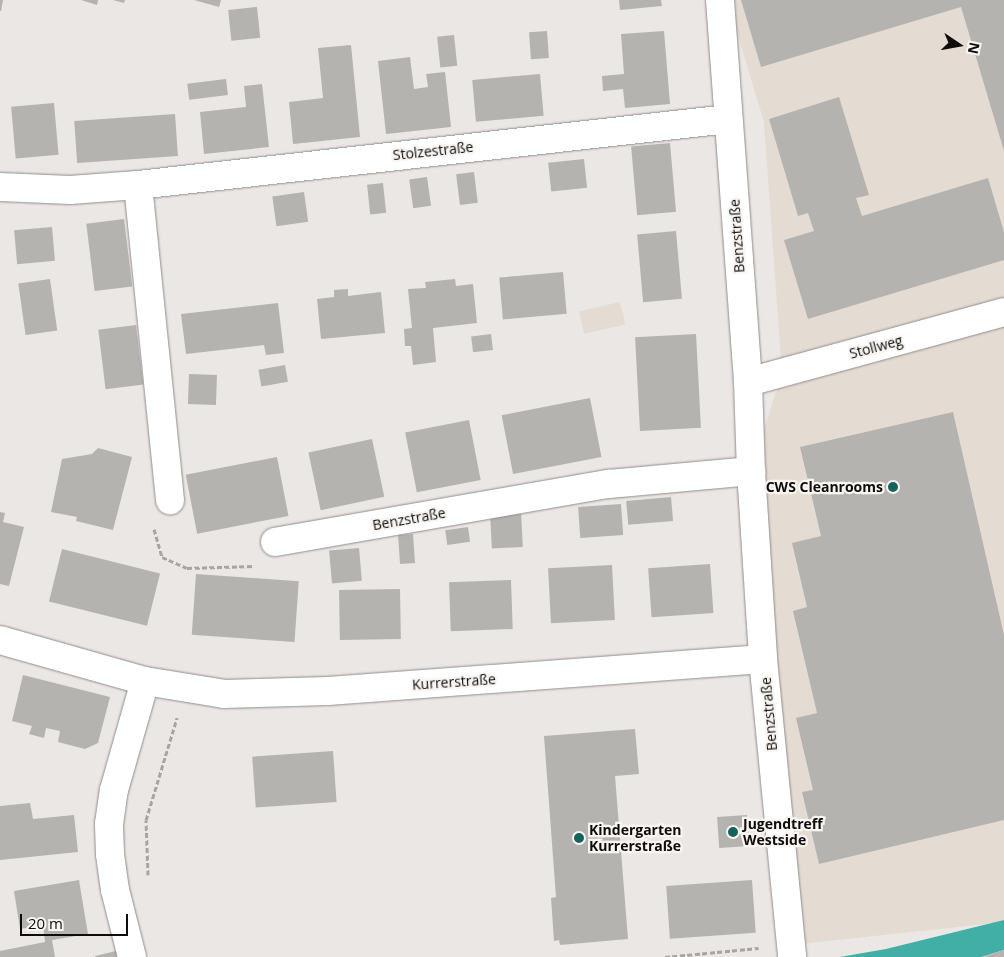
<!DOCTYPE html>
<meta charset="utf-8">
<style>
body{margin:0}
#map{position:relative;width:1004px;height:957px;overflow:hidden;background:#eae7e5;font-family:"Open Sans",sans-serif}
div>[style]{position:absolute}
.built>*{inset:0;background:#e4dbd3;transform-origin:0 0}
.water>*{inset:0;background:#41afa6}
.building>*{inset:0;background:#b5b3b0;transform-origin:0 0}
.path>*{height:3px;margin-top:-1.5px;transform-origin:0;background:repeating-linear-gradient(90deg,#a7a5a3 0 5px,transparent 0 7.5px)}
.roads{filter:drop-shadow(0 0 1px #908d8b) drop-shadow(0 0 1px #908d8b)}
.minor>*{height:28px;margin:-14px;padding:0 14px;transform-origin:14px;border-radius:14px;background:#fff}
.dots>*{width:14px;height:14px;translate:-50% -50%;box-sizing:border-box;border:2px solid #f8f5f2;border-radius:50%}
span{translate:-50% -50%;white-space:nowrap;text-align:center;line-height:1.15;-webkit-text-stroke:4.5px #f8f5f2;paint-order:stroke}
.street-label{font-size:14px;color:#0e0d0c}
.poi-label{font-size:14px;color:#0e0d0c;font-weight:700}
.right{translate:-100% -50%;text-align:right}
.left{translate:0 -50%;text-align:left}
.north{position:absolute;left:934px;top:20px;width:50px;height:50px;-webkit-text-stroke:4px #f8f5f2;paint-order:stroke;rotate:102deg;font-size:14px;font-weight:700;line-height:20px;text-align:center;color:#0e0d0c}
.north::after{content:'';display:block;margin:auto;width:18px;height:22px;background:#0e0d0c;clip-path:polygon(50% 0,100% 100%,50% 72%,0 100%)}
.scale{position:absolute;left:20px;top:914px;width:108px;height:22px;box-sizing:border-box;border:2px solid #0e0d0c;border-top:0;padding-left:6px;font-size:15px;line-height:18px;white-space:nowrap;color:#0e0d0c;-webkit-text-stroke:4px #f8f5f2;paint-order:stroke}
</style>
<div id="map">
<div class="built">
<i style="clip-path:polygon(727px 0,1004px 0,1004px 922px,791px 945px,751px 471px,782px 373px,764px 122px)"></i>
<i style="left:620px;top:302px;width:23px;height:42px;rotate:77deg"></i>
</div>
<div class="water">
<i style="clip-path:polygon(1004px 920px,1004px 950px,981px 957px,840px 957px,886px 949px)"></i>
</div>
<div class="building">
<i style="clip-path:polygon(0 0,3px 0,1px 11px,0 11px)"></i>
<i style="clip-path:polygon(81px 0,98px 0,97px 5px)"></i>
<i style="clip-path:polygon(113px 0,125px 0,124px 3px)"></i>
<i style="clip-path:polygon(194px 0,221px 0,219px 7px)"></i>
<i style="clip-path:polygon(619px 0,661px 0,662px 6px,620px 10px)"></i>
<i style="clip-path:polygon(741px 0,1004px 0,1004px 151px,961px 7px,761px 67px)"></i>
<i style="left:257px;top:7px;width:31px;height:29px;rotate:84deg"></i>
<i style="left:547px;top:31px;width:27px;height:18px;rotate:86deg"></i>
<i style="clip-path:polygon(664px 31px,670px 104px,625px 108px,623px 89px,603px 91px,602px 76px,624px 74px,621px 34px)"></i>
<i style="left:454px;top:35px;width:31px;height:17px;rotate:84deg"></i>
<i style="clip-path:polygon(351px 45px,360px 137px,293px 144px,289px 102px,323px 98px,318px 48px)"></i>
<i style="clip-path:polygon(410px 57px,414px 89px,428px 87px,426px 74px,445px 72px,451px 127px,386px 134px,378px 61px)"></i>
<i style="left:540px;top:74px;width:42px;height:68px;rotate:85deg"></i>
<i style="left:226px;top:79px;width:16px;height:39px;rotate:83deg"></i>
<i style="clip-path:polygon(262px 84px,269px 147px,204px 154px,200px 112px,246px 107px,244px 86px)"></i>
<i style="clip-path:polygon(839px 97px,869px 195px,856px 198px,862px 216px,988px 178px,1004px 232px,1004px 260px,808px 319px,784px 240px,814px 231px,808px 213px,798px 216px,769px 119px)"></i>
<i style="left:54px;top:103px;width:52px;height:43px;rotate:85deg"></i>
<i style="left:175px;top:114px;width:42px;height:101px;rotate:86deg"></i>
<i style="left:670px;top:143px;width:69px;height:39px;rotate:85deg"></i>
<i style="left:584px;top:159px;width:29px;height:36px;rotate:84deg"></i>
<i style="left:474px;top:172px;width:31px;height:18px;rotate:83deg"></i>
<i style="left:427px;top:177px;width:29px;height:18px;rotate:82deg"></i>
<i style="left:383px;top:183px;width:30px;height:16px;rotate:84deg"></i>
<i style="left:304px;top:192px;width:30px;height:32px;rotate:82deg"></i>
<i style="left:124px;top:219px;width:68px;height:38px;rotate:83deg"></i>
<i style="left:52px;top:227px;width:34px;height:38px;rotate:85deg"></i>
<i style="left:676px;top:231px;width:68px;height:39px;rotate:85deg"></i>
<i style="left:563px;top:272px;width:42px;height:64px;rotate:85deg"></i>
<i style="left:50px;top:279px;width:52px;height:32px;rotate:82deg"></i>
<i style="clip-path:polygon(455px 279px,456px 286px,473px 284px,477px 323px,433px 328px,436px 362px,413px 365px,411px 346px,405px 346px,404px 329px,412px 328px,408px 289px,426px 288px,425px 282px)"></i>
<i style="clip-path:polygon(348px 289px,348px 296px,381px 292px,385px 333px,321px 339px,317px 299px,334px 297px,334px 290px)"></i>
<i style="clip-path:polygon(278px 303px,284px 353px,266px 355px,264px 345px,186px 354px,181px 314px)"></i>
<i style="left:136px;top:325px;width:60px;height:38px;rotate:83deg"></i>
<i style="left:491px;top:334px;width:16px;height:20px;rotate:83deg"></i>
<i style="left:696px;top:334px;width:94px;height:61px;rotate:87deg"></i>
<i style="left:285px;top:365px;width:17px;height:27px;rotate:80deg"></i>
<i style="left:189px;top:374px;width:28px;height:30px;rotate:2deg"></i>
<i style="left:590px;top:398px;width:60px;height:90px;rotate:79deg"></i>
<i style="clip-path:polygon(953px 412px,1004px 635px,1004px 820px,819px 864px,802px 792px,813px 790px,796px 718px,817px 713px,793px 611px,807px 607px,792px 543px,821px 536px,800px 447px)"></i>
<i style="left:469px;top:420px;width:61px;height:65px;rotate:79deg"></i>
<i style="left:372px;top:439px;width:59px;height:65px;rotate:78deg"></i>
<i style="clip-path:polygon(98px 448px,132px 457px,113px 530px,76px 521px,77px 517px,51px 512px,62px 459px,92px 454px)"></i>
<i style="left:277px;top:457px;width:60px;height:93px;rotate:79deg"></i>
<i style="left:671px;top:497px;width:24px;height:45px;rotate:85deg"></i>
<i style="left:621px;top:504px;width:31px;height:43px;rotate:86deg"></i>
<i style="clip-path:polygon(0 512px,5px 513px,3px 522px,24px 527px,9px 586px,0 584px)"></i>
<i style="left:521px;top:512px;width:35px;height:31px;rotate:87deg"></i>
<i style="left:468px;top:527px;width:15px;height:23px;rotate:82deg"></i>
<i style="left:413px;top:534px;width:29px;height:15px;rotate:86deg"></i>
<i style="left:359px;top:548px;width:33px;height:30px;rotate:85deg"></i>
<i style="left:62px;top:549px;width:101px;height:54px;rotate:14deg"></i>
<i style="left:710px;top:564px;width:49px;height:62px;rotate:86deg"></i>
<i style="left:612px;top:565px;width:55px;height:64px;rotate:87deg"></i>
<i style="left:196px;top:574px;width:103px;height:61px;rotate:4deg"></i>
<i style="left:511px;top:580px;width:49px;height:62px;rotate:88deg"></i>
<i style="left:400px;top:589px;width:50px;height:61px;rotate:89deg"></i>
<i style="clip-path:polygon(23px 675px,110px 697px,98px 743px,85px 749px,58px 742px,60px 731px,46px 728px,44px 738px,29px 734px,32px 726px,12px 721px)"></i>
<i style="clip-path:polygon(635px 729px,639px 774px,615px 776px,628px 939px,560px 945px,559px 940px,554px 941px,551px 898px,556px 897px,544px 736px)"></i>
<i style="left:333px;top:751px;width:51px;height:81px;rotate:86deg"></i>
<i style="clip-path:polygon(30px 803px,33px 819px,74px 815px,78px 852px,0 860px,0 806px)"></i>
<i style="left:747px;top:815px;width:31px;height:30px;rotate:86deg"></i>
<i style="clip-path:polygon(79px 880px,88px 934px,52px 940px,55px 957px,0 957px,0 951px,45px 942px,43px 925px,20px 929px,14px 891px)"></i>
<i style="left:752px;top:880px;width:53px;height:86px;rotate:86deg"></i>
<i style="clip-path:polygon(1004px 950px,1004px 957px,982px 957px)"></i>
<i style="clip-path:polygon(116px 951px,117px 957px,95px 957px,95px 956px)"></i>
</div>
<div class="path">
<i style="left:154px;top:529px;width:29px;rotate:74deg"></i>
<i style="left:162px;top:557px;width:27px;rotate:24deg"></i>
<i style="left:187px;top:568px;width:67px;rotate:-1.7deg"></i>
<i style="left:148px;top:875px;width:55px;rotate:-92.1deg"></i>
<i style="left:146px;top:820px;width:107px;rotate:-73.1deg"></i>
<i style="left:665px;top:957px;width:94px;rotate:-5.5deg"></i>
</div>
<div class="roads">
<div class="minor">
<i style="left:720px;top:0;width:383px;rotate:85.8deg"></i>
<i style="left:748px;top:382px;width:89px;rotate:88.1deg"></i>
<i style="left:751px;top:471px;width:188px;rotate:86.3deg"></i>
<i style="left:763px;top:659px;width:299px;rotate:84.4deg"></i>
<i style="left:138px;top:185px;width:317px;rotate:84.2deg"></i>
<i style="left:0;top:187px;width:70px;rotate:2.5deg"></i>
<i style="left:70px;top:190px;width:68px;rotate:-4.2deg"></i>
<i style="left:138px;top:185px;width:594px;rotate:-6.38deg"></i>
<i style="left:748px;top:382px;width:265px;rotate:-15.3deg"></i>
<i style="left:275px;top:542px;width:339px;rotate:-9.9deg"></i>
<i style="left:609px;top:484px;width:143px;rotate:-5.2deg"></i>
<i style="left:0;top:640px;width:151px;rotate:15.8deg"></i>
<i style="left:145px;top:681px;width:80px;rotate:9.3deg"></i>
<i style="left:224px;top:694px;width:104px;rotate:-1.7deg"></i>
<i style="left:328px;top:691px;width:436px;rotate:-4.2deg"></i>
<i style="left:132px;top:957px;width:69px;rotate:-104.2deg"></i>
<i style="left:115px;top:890px;width:36px;rotate:-98deg"></i>
<i style="left:110px;top:854px;width:30px;rotate:-92deg"></i>
<i style="left:109px;top:824px;width:34px;rotate:-82deg"></i>
<i style="left:114px;top:790px;width:113px;rotate:-74.1deg"></i>
</div>
</div>
<div class="dots">
<i style="left:893px;top:487px;background:#16635d"></i>
<i style="left:733px;top:832px;background:#16635d"></i>
<i style="left:579px;top:838px;background:#16635d"></i>
</div>
<div class="street-label">
<span style="left:433px;top:151px;rotate:-6deg">Stolzestraße</span>
<span style="left:737px;top:236px;rotate:-94deg">Benzstraße</span>
<span style="left:876px;top:347px;rotate:-15deg">Stollweg</span>
<span style="left:409px;top:519px;rotate:-10deg">Benzstraße</span>
<span style="left:454px;top:682px;rotate:-4deg">Kurrerstraße</span>
<span style="left:769px;top:714px;rotate:-95deg">Benzstraße</span>
</div>
<div class="poi-label">
<span class="right" style="left:883px;top:487px">CWS Cleanrooms</span>
<span class="left" style="left:743px;top:832px">Jugendtreff<br>Westside</span>
<span class="left" style="left:589px;top:838px">Kindergarten<br>Kurrerstraße</span>
</div>
<div class="north">N</div>
<div class="scale">20 m</div>
</div>
